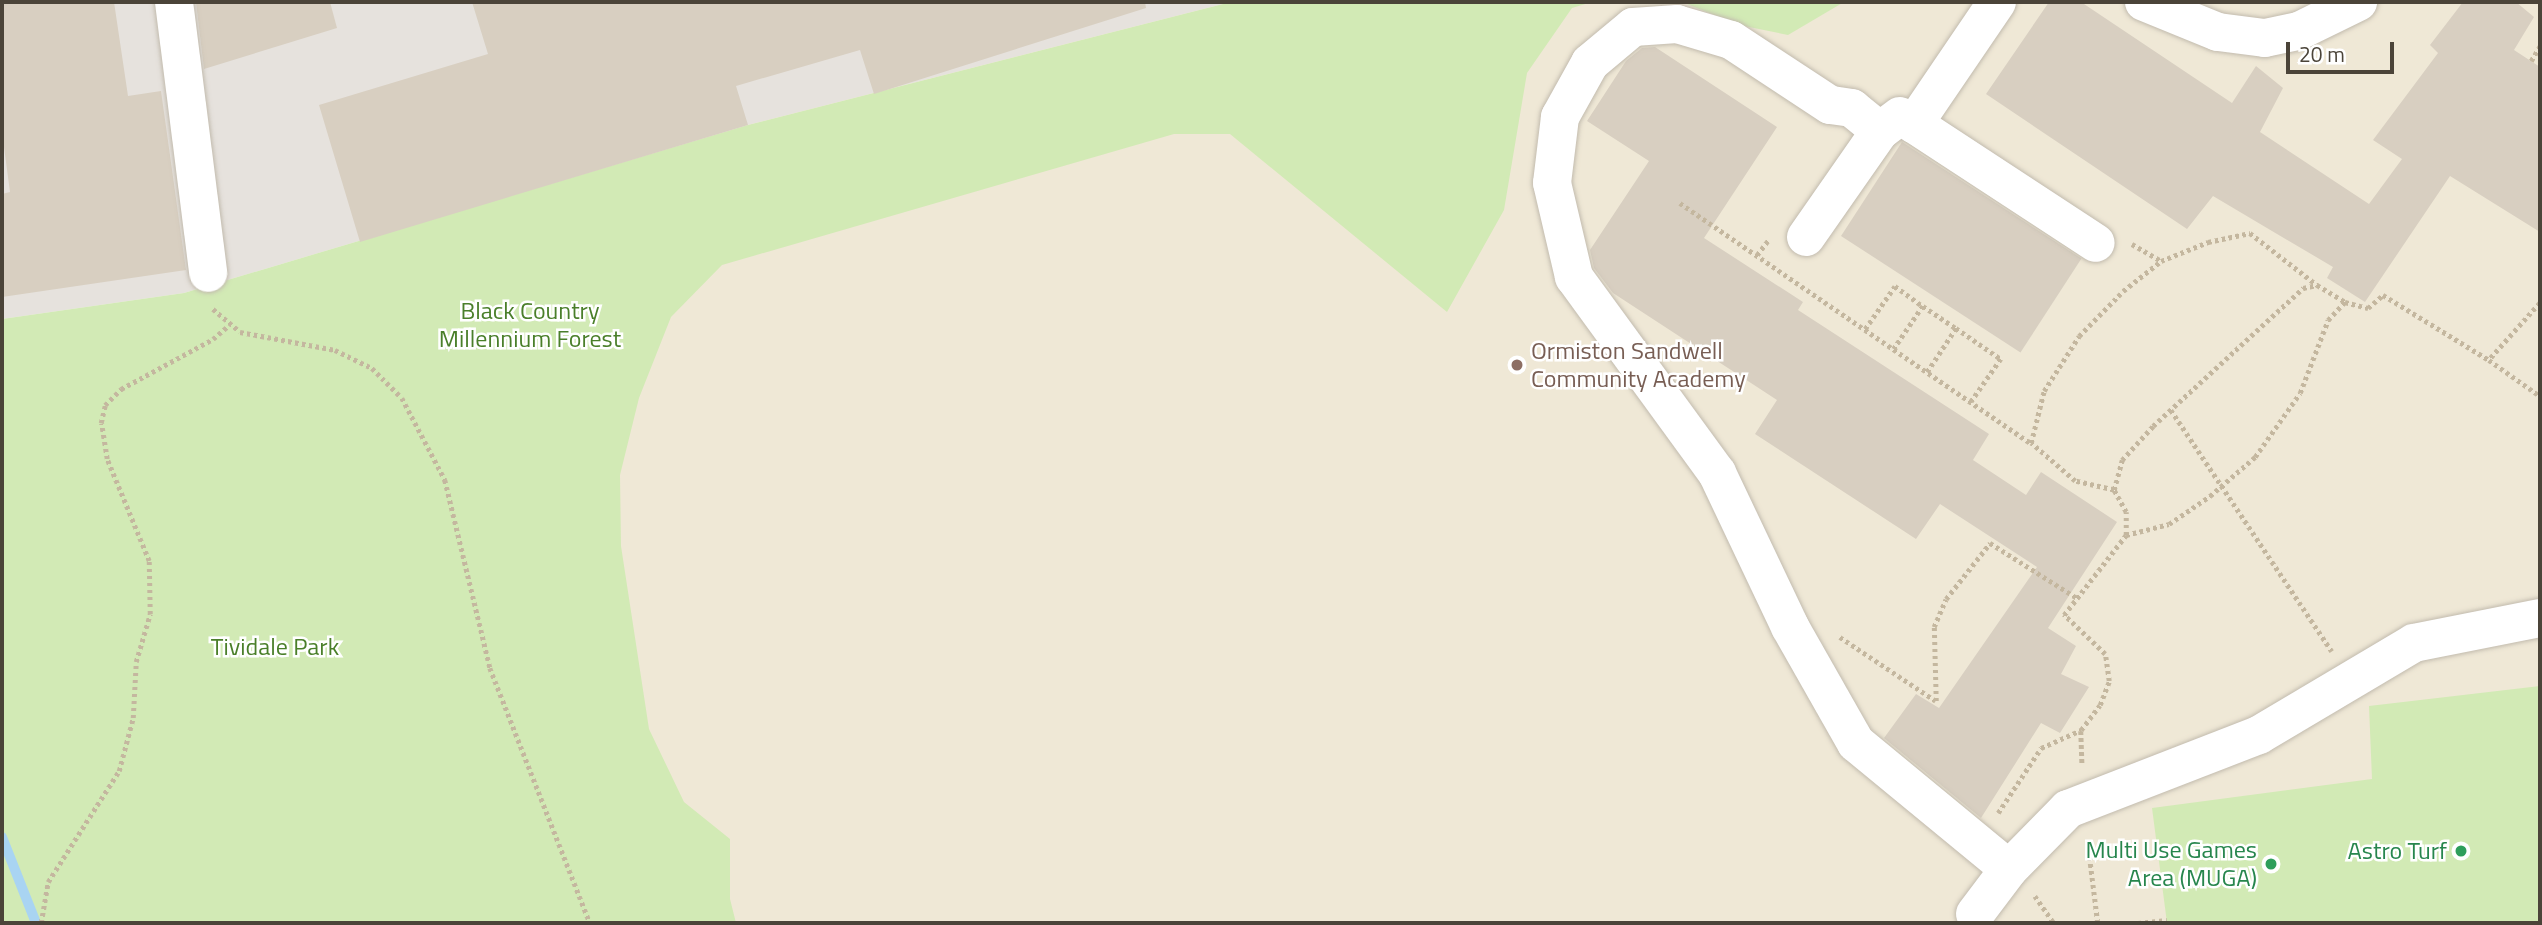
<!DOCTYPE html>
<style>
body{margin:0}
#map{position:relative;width:2542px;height:925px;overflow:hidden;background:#f6f3ec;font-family:"Titillium Web",sans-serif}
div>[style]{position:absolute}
.industrial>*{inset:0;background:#e6e2dd}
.education>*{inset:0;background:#efe8d6}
.green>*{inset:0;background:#d2eab5}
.stream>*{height:10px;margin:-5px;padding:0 5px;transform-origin:5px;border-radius:5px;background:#a9d4f2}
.building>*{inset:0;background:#d8cfc1;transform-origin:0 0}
.path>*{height:4.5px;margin-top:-2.25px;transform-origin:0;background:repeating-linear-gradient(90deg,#c4b79f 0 3.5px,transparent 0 7px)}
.roads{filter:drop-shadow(0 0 2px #c2bbae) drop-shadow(0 0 2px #c2bbae)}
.minor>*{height:38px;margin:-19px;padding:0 19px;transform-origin:19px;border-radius:19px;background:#fff}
.dots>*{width:19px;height:19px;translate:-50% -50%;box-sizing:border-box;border:4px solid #fff;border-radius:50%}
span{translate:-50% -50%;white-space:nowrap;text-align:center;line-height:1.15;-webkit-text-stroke:5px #fff;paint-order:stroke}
.park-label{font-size:24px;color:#4a7f2a}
.education-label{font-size:24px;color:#785e54}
.left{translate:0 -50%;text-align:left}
.leisure-label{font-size:24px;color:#27864d}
.right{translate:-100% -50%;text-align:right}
.frame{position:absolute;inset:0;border:4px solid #4b4439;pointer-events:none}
.scale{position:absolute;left:2286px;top:42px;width:108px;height:32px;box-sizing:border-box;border:4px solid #4b4439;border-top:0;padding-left:9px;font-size:21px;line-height:24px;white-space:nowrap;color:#4b4439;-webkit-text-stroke:5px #fff;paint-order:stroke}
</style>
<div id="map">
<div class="industrial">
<i style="clip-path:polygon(2px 2px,1231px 2px,748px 125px,184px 293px,2px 319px)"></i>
</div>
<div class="education">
<i style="clip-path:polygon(1231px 2px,2540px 2px,2540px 923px,621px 923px,462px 208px,748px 125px)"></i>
</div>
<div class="green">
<i style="clip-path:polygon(1231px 2px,1592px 2px,1572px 8px,1527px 73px,1504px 210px,1447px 312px,1230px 134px,1174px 134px,722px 265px,671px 317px,639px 398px,620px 475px,621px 546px,649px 729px,684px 802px,730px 839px,730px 899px,736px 923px,2px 923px,2px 319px,184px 293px,748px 125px)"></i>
<i style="clip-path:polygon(1682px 2px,1844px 2px,1788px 35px,1739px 25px)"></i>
<i style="clip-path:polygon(2540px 686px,2540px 923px,2167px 923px,2152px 808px,2372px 779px,2369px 706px)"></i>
</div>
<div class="stream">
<i style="left:2px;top:837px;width:92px;rotate:68.4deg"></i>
</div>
<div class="building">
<i style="clip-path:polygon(2px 2px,114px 2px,128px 96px,161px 91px,186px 270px,2px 297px,2px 194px,10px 192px,2px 132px)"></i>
<i style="clip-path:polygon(196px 2px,330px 2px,337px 28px,204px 69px)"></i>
<i style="clip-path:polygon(472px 2px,1145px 2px,1146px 8px,874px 94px,860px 50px,736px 86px,748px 125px,360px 242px,319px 105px,488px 54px)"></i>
<i style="clip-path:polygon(2049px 2px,2081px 2px,2232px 103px,2256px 66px,2283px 88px,2260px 132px,2369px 204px,2402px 159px,2373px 140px,2438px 53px,2430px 45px,2463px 2px,2516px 2px,2534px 17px,2514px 50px,2540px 67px,2540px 232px,2450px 176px,2365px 302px,2327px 278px,2333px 267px,2213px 196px,2187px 229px,1986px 94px)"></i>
<i style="clip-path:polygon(1655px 47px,1777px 127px,1704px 238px,1803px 302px,1798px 310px,1989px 434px,1973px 460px,2026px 495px,2041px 472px,2117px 522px,2048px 628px,2076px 646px,2061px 674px,2089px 687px,2060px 733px,2041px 723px,1981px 818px,1884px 738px,1916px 694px,1939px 708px,2037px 567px,1940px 504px,1916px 539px,1755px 434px,1777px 400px,1613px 293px,1594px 268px,1590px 250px,1649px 161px,1587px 121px,1626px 61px,1642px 48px)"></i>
<i style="left:1902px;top:142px;width:214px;height:112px;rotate:33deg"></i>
</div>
<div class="path">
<i style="left:2531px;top:61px;width:17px;rotate:-59deg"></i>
<i style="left:1680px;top:203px;width:425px;rotate:34.4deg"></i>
<i style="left:2132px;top:244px;width:34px;rotate:30deg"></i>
<i style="left:1757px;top:255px;width:20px;rotate:-53deg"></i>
<i style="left:2540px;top:303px;width:76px;rotate:131.8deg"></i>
<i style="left:2489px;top:360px;width:62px;rotate:35.2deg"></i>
<i style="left:1923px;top:306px;width:40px;rotate:34deg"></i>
<i style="left:213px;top:309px;width:35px;rotate:40deg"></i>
<i style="left:240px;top:332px;width:97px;rotate:10.7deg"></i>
<i style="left:335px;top:350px;width:41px;rotate:25.9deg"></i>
<i style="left:372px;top:368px;width:42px;rotate:45deg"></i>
<i style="left:402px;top:398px;width:93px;rotate:62.3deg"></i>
<i style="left:445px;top:480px;width:193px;rotate:76.5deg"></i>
<i style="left:490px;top:668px;width:274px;rotate:68.6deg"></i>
<i style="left:1865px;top:329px;width:52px;rotate:-55.1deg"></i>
<i style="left:1895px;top:286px;width:34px;rotate:36deg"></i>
<i style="left:1923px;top:306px;width:52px;rotate:124deg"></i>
<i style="left:1927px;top:372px;width:53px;rotate:-56.6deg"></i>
<i style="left:1956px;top:328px;width:55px;rotate:34.6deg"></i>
<i style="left:2001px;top:359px;width:52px;rotate:124.9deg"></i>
<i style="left:2171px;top:410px;width:290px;rotate:56.3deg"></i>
<i style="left:2114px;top:490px;width:40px;rotate:-167deg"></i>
<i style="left:2075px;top:481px;width:58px;rotate:-139.2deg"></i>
<i style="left:2031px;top:443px;width:54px;rotate:-76deg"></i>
<i style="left:2044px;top:391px;width:65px;rotate:-57.5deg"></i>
<i style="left:2079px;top:336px;width:63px;rotate:-45.6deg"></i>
<i style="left:2123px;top:291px;width:48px;rotate:-38.3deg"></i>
<i style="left:2161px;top:261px;width:51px;rotate:-22deg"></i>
<i style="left:2208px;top:242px;width:43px;rotate:-12.1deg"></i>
<i style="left:2250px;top:233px;width:85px;rotate:37.8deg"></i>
<i style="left:2126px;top:535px;width:23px;rotate:-90deg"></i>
<i style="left:2126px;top:512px;width:25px;rotate:-119deg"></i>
<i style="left:2114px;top:490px;width:31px;rotate:-75deg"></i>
<i style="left:2122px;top:460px;width:46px;rotate:-47.6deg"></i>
<i style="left:2153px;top:426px;width:204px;rotate:-42.6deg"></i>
<i style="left:2303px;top:288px;width:14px;rotate:-12deg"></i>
<i style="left:2317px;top:285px;width:33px;rotate:31deg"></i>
<i style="left:1840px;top:637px;width:115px;rotate:33.7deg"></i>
<i style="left:1936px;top:701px;width:74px;rotate:-91.5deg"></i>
<i style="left:1934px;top:627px;width:30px;rotate:-67deg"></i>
<i style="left:1946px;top:599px;width:71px;rotate:-51.8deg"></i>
<i style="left:1990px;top:543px;width:103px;rotate:32.3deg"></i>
<i style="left:2081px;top:731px;width:33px;rotate:88deg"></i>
<i style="left:1998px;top:813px;width:78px;rotate:-56.5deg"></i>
<i style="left:2041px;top:748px;width:44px;rotate:-24.2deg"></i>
<i style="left:2081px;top:730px;width:31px;rotate:-53deg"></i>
<i style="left:2100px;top:705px;width:26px;rotate:-69deg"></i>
<i style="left:2109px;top:681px;width:27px;rotate:-98deg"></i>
<i style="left:2105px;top:654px;width:57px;rotate:-136.4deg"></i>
<i style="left:2064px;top:615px;width:101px;rotate:-52.2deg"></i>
<i style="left:2126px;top:535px;width:44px;rotate:-14.3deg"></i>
<i style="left:2169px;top:524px;width:50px;rotate:-34.3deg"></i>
<i style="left:2210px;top:496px;width:60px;rotate:-40.9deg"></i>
<i style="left:2255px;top:457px;width:78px;rotate:-54.9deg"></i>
<i style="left:2300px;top:393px;width:78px;rotate:-69deg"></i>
<i style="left:2328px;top:320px;width:25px;rotate:-47deg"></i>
<i style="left:2345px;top:302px;width:24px;rotate:15deg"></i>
<i style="left:2368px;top:308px;width:20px;rotate:-41deg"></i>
<i style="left:2383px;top:295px;width:124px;rotate:31.5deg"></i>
<i style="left:2088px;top:843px;width:81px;rotate:82.9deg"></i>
<i style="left:2035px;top:896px;width:33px;rotate:55deg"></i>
<i style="left:41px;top:923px;width:42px;rotate:-80.3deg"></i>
<i style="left:48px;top:882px;width:132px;rotate:-57.4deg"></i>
<i style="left:119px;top:771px;width:55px;rotate:-75.2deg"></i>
<i style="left:133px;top:718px;width:56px;rotate:-86.9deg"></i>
<i style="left:136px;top:662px;width:50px;rotate:-73.7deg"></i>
<i style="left:150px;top:614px;width:53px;rotate:-91.1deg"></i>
<i style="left:149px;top:561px;width:110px;rotate:-112.4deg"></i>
<i style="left:107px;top:459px;width:36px;rotate:-99deg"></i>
<i style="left:101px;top:423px;width:18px;rotate:-77deg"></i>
<i style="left:105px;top:405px;width:23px;rotate:-45deg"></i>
<i style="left:121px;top:389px;width:105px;rotate:-28.5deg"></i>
<i style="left:213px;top:339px;width:20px;rotate:-41deg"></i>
<i style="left:2138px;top:923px;width:29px;rotate:-6deg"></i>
</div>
<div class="roads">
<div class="minor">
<i style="left:174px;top:2px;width:273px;rotate:82.8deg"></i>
<i style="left:1997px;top:2px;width:148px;rotate:124.2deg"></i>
<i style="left:1914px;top:124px;width:217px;rotate:33.2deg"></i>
<i style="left:2144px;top:2px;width:80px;rotate:22.1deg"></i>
<i style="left:2218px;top:32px;width:47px;rotate:7.3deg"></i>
<i style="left:2265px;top:38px;width:35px;rotate:-12deg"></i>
<i style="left:2299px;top:31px;width:66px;rotate:-26.2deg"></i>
<i style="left:1880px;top:131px;width:36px;rotate:-141deg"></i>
<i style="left:1852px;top:108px;width:22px;rotate:-172deg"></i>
<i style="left:1830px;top:105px;width:118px;rotate:-146.7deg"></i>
<i style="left:1731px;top:40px;width:56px;rotate:-163.5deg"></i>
<i style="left:1677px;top:24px;width:44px;rotate:176.1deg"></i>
<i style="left:1633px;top:27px;width:56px;rotate:140.1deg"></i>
<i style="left:1590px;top:63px;width:62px;rotate:119.1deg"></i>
<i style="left:1560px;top:117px;width:66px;rotate:96.9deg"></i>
<i style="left:1552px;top:183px;width:97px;rotate:76.8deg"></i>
<i style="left:1574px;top:277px;width:243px;rotate:53.9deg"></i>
<i style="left:1717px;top:473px;width:170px;rotate:64.6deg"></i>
<i style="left:1790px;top:627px;width:133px;rotate:60.4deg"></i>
<i style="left:1856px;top:743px;width:198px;rotate:39.5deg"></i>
<i style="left:1806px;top:237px;width:129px;rotate:-55.1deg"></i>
<i style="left:1880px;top:131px;width:25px;rotate:-37deg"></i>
<i style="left:1975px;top:914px;width:56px;rotate:-52.9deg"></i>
<i style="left:2009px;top:869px;width:84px;rotate:-45.5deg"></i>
<i style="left:2068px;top:809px;width:205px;rotate:-21.2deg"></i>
<i style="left:2259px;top:735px;width:180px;rotate:-30.7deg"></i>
<i style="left:2414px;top:643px;width:128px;rotate:-11.2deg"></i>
</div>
</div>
<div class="dots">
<i style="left:1517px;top:365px;background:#8d6e63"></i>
<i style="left:2461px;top:851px;background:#2e9e5b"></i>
<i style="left:2271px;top:864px;background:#2e9e5b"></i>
</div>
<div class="park-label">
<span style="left:530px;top:325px">Black Country<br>Millennium Forest</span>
<span style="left:275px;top:647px">Tividale Park</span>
</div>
<div class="education-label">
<span class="left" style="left:1531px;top:365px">Ormiston Sandwell<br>Community Academy</span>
</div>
<div class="leisure-label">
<span class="right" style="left:2257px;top:864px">Multi Use Games<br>Area (MUGA)</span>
<span class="right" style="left:2447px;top:851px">Astro Turf</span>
</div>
<div class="frame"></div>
<div class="scale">20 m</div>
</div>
